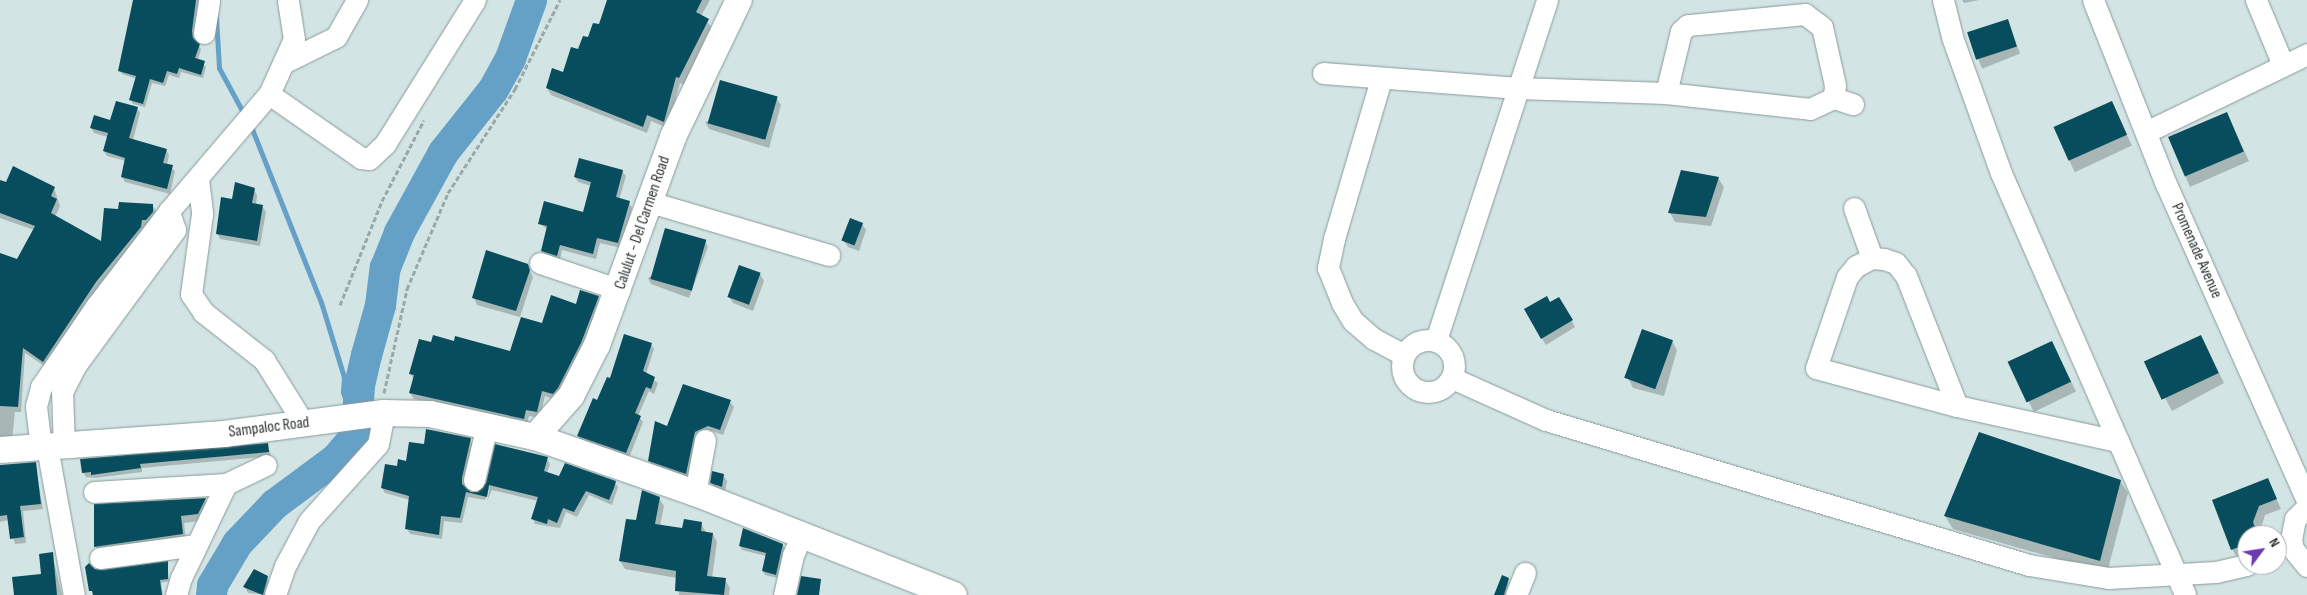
<!DOCTYPE html>
<style>
body{margin:0}
#map{position:relative;width:2307px;height:595px;overflow:hidden;background:#d2e4e4;font-family:"Sofia Sans Condensed",sans-serif}
div>[style]{position:absolute}
.shadow>*{inset:0;background:#0003;transform-origin:0 0}
.stream>*{height:5px;margin:-2.5px;padding:0 2.5px;transform-origin:2.5px;border-radius:2.5px;background:#65a0c6}
.river>*{height:31px;margin:-15.5px;padding:0 15.5px;transform-origin:15.5px;border-radius:15.5px;background:#65a0c6}
.building>*{inset:0;background:#084d5d;transform-origin:0 0}
.path>*{height:3px;margin-top:-1.5px;transform-origin:0;background:repeating-linear-gradient(90deg,#9aa8a8 0 5px,transparent 0 7.5px)}
.roads{filter:drop-shadow(0 0 1px #899a9a) drop-shadow(0 0 1px #899a9a)}
.minor>*{height:21px;margin:-10.5px;padding:0 10.5px;transform-origin:10.5px;border-radius:10.5px;background:#fff}
.minor>.ring{margin:-10.5px;padding:0;box-sizing:content-box;background:none;border:21px solid #fff;border-radius:50%}
.major>*{height:26px;margin:-13px;padding:0 13px;transform-origin:13px;border-radius:13px;background:#fff}
span{translate:-50% -50%;white-space:nowrap;text-align:center;line-height:1.15;-webkit-text-stroke:5px #fff;paint-order:stroke}
.street-label{font-size:16px;color:#2a3031}
.north{position:absolute;left:2237px;top:525px;width:50px;height:50px;box-sizing:border-box;background:#fff;border:1px solid #aaacad;border-radius:50%;rotate:59deg;font-size:14px;font-weight:700;line-height:20px;text-align:center;color:#2a3031}
.north::after{content:'';display:block;margin:auto;width:18px;height:22px;background:#6c3ab1;clip-path:polygon(50% 0,100% 100%,50% 72%,0 100%)}
</style>
<div id="map">
<div class="shadow">
<i style="clip-path:polygon(135px 0,200px 0,193px 36px,201px 49px,198px 60px,206px 67px,203px 78px,181px 72px,179px 78px,169px 75px,165px 86px,152px 83px,145px 107px,133px 104px,131px 100px,137px 79px,122px 74px,119px 70px)"></i>
<i style="clip-path:polygon(613px 0,710px 0,701px 16px,712px 27px,684px 85px,680px 83px,668px 128px,651px 121px,647px 133px,551px 95px,547px 88px,564px 73px,600px 26px)"></i>
<i style="clip-path:polygon(1962px 0,1979px 0,1964px 3px)"></i>
<i style="left:2007px;top:21px;width:35px;height:41px;rotate:68deg"></i>
<i style="clip-path:polygon(777px 99px,781px 105px,769px 148px,709px 129px,705px 122px)"></i>
<i style="left:2112px;top:103px;width:47px;height:63px;rotate:65deg"></i>
<i style="clip-path:polygon(137px 108px,140px 113px,133px 140px,166px 150px,169px 155px,167px 165px,175px 171px,170px 194px,125px 182px,122px 177px,126px 161px,107px 156px,104px 151px,108px 137px,94px 133px,91px 128px)"></i>
<i style="clip-path:polygon(2231px 123px,2249px 161px,2190px 187px,2169px 139px)"></i>
<i style="clip-path:polygon(622px 171px,626px 176px,619px 200px,629px 202px,632px 208px,621px 248px,600px 243px,596px 259px,562px 250px,560px 260px,545px 256px,542px 251px,548px 230px,539px 223px,584px 213px,591px 186px,578px 182px,575px 177px)"></i>
<i style="clip-path:polygon(1718px 178px,1724px 187px,1711px 226px,1675px 222px,1670px 213px)"></i>
<i style="clip-path:polygon(0 181px,54px 188px,60px 206px,55px 217px,102px 243px,119px 211px,152px 205px,156px 211px,155px 218px,150px 225px,145px 225px,144px 233px,46px 367px,25px 353px,21px 412px,15px 412px,12px 440px,0 442px,0 254px,17px 261px,34px 230px,0 218px)"></i>
<i style="clip-path:polygon(254px 189px,257px 195px,256px 205px,262px 206px,266px 212px,260px 246px,220px 239px,217px 233px,233px 201px)"></i>
<i style="clip-path:polygon(862px 224px,866px 230px,859px 251px,848px 247px,844px 241px)"></i>
<i style="clip-path:polygon(705px 241px,708px 247px,689px 298px,651px 284px,648px 278px)"></i>
<i style="clip-path:polygon(527px 265px,533px 277px,520px 317px,477px 305px,474px 298px)"></i>
<i style="clip-path:polygon(760px 274px,764px 281px,753px 311px,733px 303px,729px 297px)"></i>
<i style="clip-path:polygon(598px 297px,602px 303px,584px 350px,556px 400px,545px 396px,540px 418px,529px 416px,527px 425px,414px 399px,410px 393px,414px 380px,411px 374px,432px 344px,455px 342px,511px 352px,543px 325px)"></i>
<i style="clip-path:polygon(1559px 299px,1575px 327px,1546px 345px,1525px 310px)"></i>
<i style="clip-path:polygon(1672px 341px,1677px 350px,1664px 396px,1633px 388px,1628px 378px)"></i>
<i style="left:2052px;top:342px;width:55px;height:47px;rotate:64deg"></i>
<i style="clip-path:polygon(651px 344px,654px 349px,646px 374px,658px 383px,654px 394px,649px 391px,638px 416px,643px 422px,629px 458px,581px 441px,578px 436px,610px 380px)"></i>
<i style="clip-path:polygon(2206px 346px,2224px 383px,2172px 411px,2147px 364px)"></i>
<i style="clip-path:polygon(730px 402px,734px 407px,723px 435px,712px 431px,699px 437px,689px 479px,652px 466px,649px 460px,667px 427px)"></i>
<i style="clip-path:polygon(470px 439px,473px 445px,464px 484px,470px 493px,479px 493px,487px 484px,547px 459px,550px 464px,547px 473px,560px 478px,615px 482px,618px 487px,612px 505px,589px 495px,577px 517px,566px 512px,560px 528px,535px 524px,533px 519px,538px 501px,492px 490px,487px 501px,490px 487px,485px 500px,468px 497px,462px 523px,444px 521px,442px 539px,410px 534px,407px 529px,410px 500px,385px 493px,382px 488px,398px 468px,425px 446px)"></i>
<i style="clip-path:polygon(268px 445px,271px 456px,142px 468px,142px 472px,95px 478px,86px 477px,83px 472px)"></i>
<i style="clip-path:polygon(35px 464px,43px 509px,23px 511px,26px 543px,15px 544px,9px 520px,0 522px,0 465px)"></i>
<i style="clip-path:polygon(723px 475px,727px 481px,725px 493px,715px 489px,711px 482px)"></i>
<i style="clip-path:polygon(2268px 480px,2281px 509px,2265px 515px,2259px 535px,2247px 535px,2247px 555px,2238px 559px,2232px 549px)"></i>
<i style="clip-path:polygon(2120px 481px,2128px 493px,2107px 573px,1953px 529px,1945px 516px)"></i>
<i style="clip-path:polygon(659px 498px,664px 506px,660px 526px,684px 530px,701px 524px,706px 532px,713px 534px,717px 542px,712px 578px,725px 580px,730px 588px,729px 595px,679px 595px,677px 578px,625px 569px,620px 561px,637px 522px)"></i>
<i style="clip-path:polygon(205px 499px,209px 506px,201px 521px,184px 523px,186px 541px,100px 554px,96px 547px,95px 506px)"></i>
<i style="clip-path:polygon(783px 545px,785px 549px,778px 578px,765px 575px,763px 571px,766px 556px,742px 550px,740px 546px)"></i>
<i style="clip-path:polygon(52px 554px,62px 595px,16px 595px,43px 575px)"></i>
<i style="clip-path:polygon(167px 563px,169px 581px,161px 583px,163px 595px,94px 595px,94px 570px)"></i>
<i style="clip-path:polygon(267px 577px,270px 583px,268px 595px,248px 593px,245px 587px)"></i>
<i style="clip-path:polygon(1509px 579px,1507px 595px,1497px 595px)"></i>
</div>
<div class="stream">
<i style="left:216px;top:17px;width:51px;rotate:86.6deg"></i>
<i style="left:219px;top:68px;width:52px;rotate:61.5deg"></i>
<i style="left:250px;top:124px;width:192px;rotate:68.3deg"></i>
<i style="left:321px;top:302px;width:78px;rotate:73deg"></i>
<i style="left:344px;top:377px;width:15px;rotate:94deg"></i>
<i style="left:343px;top:392px;width:19px;rotate:72deg"></i>
</div>
<div class="river">
<i style="left:211px;top:595px;width:10px;rotate:-84deg"></i>
<i style="left:212px;top:585px;width:49px;rotate:-59.2deg"></i>
<i style="left:237px;top:543px;width:54px;rotate:-46.5deg"></i>
<i style="left:274px;top:504px;width:77px;rotate:-36.6deg"></i>
<i style="left:336px;top:458px;width:31px;rotate:-50deg"></i>
<i style="left:356px;top:434px;width:49px;rotate:-86.5deg"></i>
<i style="left:359px;top:385px;width:31px;rotate:-77deg"></i>
<i style="left:366px;top:355px;width:52px;rotate:-74.4deg"></i>
<i style="left:380px;top:305px;width:38px;rotate:-83deg"></i>
<i style="left:385px;top:267px;width:38px;rotate:-68deg"></i>
<i style="left:399px;top:232px;width:91px;rotate:-61.2deg"></i>
<i style="left:443px;top:152px;width:80px;rotate:-51.6deg"></i>
<i style="left:493px;top:89px;width:35px;rotate:-61deg"></i>
<i style="left:510px;top:58px;width:62px;rotate:-70.1deg"></i>
</div>
<div class="building">
<i style="clip-path:polygon(133px 0,196px 0,192px 31px,193px 38px,200px 44px,195px 58px,205px 61px,201px 75px,179px 68px,177px 74px,167px 71px,163px 83px,150px 79px,143px 104px,129px 100px,136px 76px,118px 71px)"></i>
<i style="clip-path:polygon(607px 0,702px 0,696px 12px,709px 19px,679px 78px,676px 77px,664px 122px,647px 115px,643px 127px,546px 88px,552px 68px,563px 72px,571px 47px,578px 49px,583px 36px,588px 37px,593px 23px,599px 24px)"></i>
<i style="left:2008px;top:19px;width:29px;height:43px;rotate:72deg"></i>
<i style="left:720px;top:80px;width:60px;height:45px;rotate:16deg"></i>
<i style="clip-path:polygon(116px 101px,138px 107px,129px 138px,167px 149px,163px 163px,173px 165px,167px 189px,121px 177px,125px 158px,103px 151px,108px 133px,90px 128px,94px 115px,110px 120px)"></i>
<i style="left:2112px;top:101px;width:37px;height:64px;rotate:66deg"></i>
<i style="left:2227px;top:112px;width:43px;height:64px;rotate:67deg"></i>
<i style="clip-path:polygon(579px 158px,623px 170px,616px 197px,630px 201px,618px 243px,597px 238px,593px 254px,560px 245px,557px 256px,541px 251px,547px 226px,538px 224px,544px 201px,583px 212px,591px 182px,574px 177px)"></i>
<i style="clip-path:polygon(13px 166px,55px 187px,51px 196px,57px 199px,51px 213px,101px 241px,104px 208px,118px 209px,119px 202px,153px 204px,153px 212px,146px 220px,142px 220px,141px 227px,96px 282px,43px 362px,23px 348px,18px 407px,0 406px,0 253px,17px 259px,35px 226px,0 213px,0 180px,6px 182px)"></i>
<i style="clip-path:polygon(1681px 170px,1719px 177px,1706px 217px,1668px 213px)"></i>
<i style="clip-path:polygon(235px 182px,255px 188px,252px 203px,263px 205px,257px 241px,216px 234px,221px 197px,232px 199px)"></i>
<i style="left:850px;top:218px;width:14px;height:24px;rotate:21deg"></i>
<i style="left:665px;top:228px;width:43px;height:53px;rotate:16deg"></i>
<i style="clip-path:polygon(486px 250px,528px 264px,530px 270px,516px 311px,472px 298px)"></i>
<i style="left:739px;top:265px;width:23px;height:34px;rotate:20deg"></i>
<i style="clip-path:polygon(580px 290px,599px 296px,581px 343px,558px 388px,553px 394px,542px 391px,537px 412px,526px 410px,524px 419px,409px 393px,414px 375px,409px 374px,419px 339px,431px 342px,433px 335px,454px 341px,455px 336px,510px 351px,521px 317px,542px 323px,551px 295px,576px 304px)"></i>
<i style="clip-path:polygon(1547px 296px,1550px 302px,1559px 297px,1573px 320px,1541px 339px,1524px 309px)"></i>
<i style="left:1642px;top:329px;width:33px;height:52px;rotate:20deg"></i>
<i style="clip-path:polygon(624px 334px,652px 343px,643px 371px,655px 377px,651px 389px,646px 387px,635px 413px,641px 416px,626px 453px,577px 436px,593px 398px,597px 400px,607px 377px,610px 378px)"></i>
<i style="left:2201px;top:335px;width:42px;height:63px;rotate:65deg"></i>
<i style="left:2052px;top:341px;width:45px;height:49px;rotate:65deg"></i>
<i style="clip-path:polygon(683px 384px,731px 400px,720px 430px,708px 426px,695px 432px,686px 474px,648px 461px,655px 421px,667px 426px)"></i>
<i style="clip-path:polygon(426px 429px,471px 438px,462px 478px,462px 484px,471px 492px,478px 492px,486px 483px,495px 444px,548px 457px,544px 471px,559px 476px,565px 463px,616px 481px,614px 488px,609px 500px,586px 491px,574px 512px,563px 508px,557px 523px,548px 519px,547px 524px,531px 519px,538px 497px,489px 485px,487px 497px,466px 492px,460px 518px,441px 516px,439px 535px,405px 529px,409px 496px,381px 488px,385px 464px,397px 466px,398px 459px,406px 461px,409px 442px,424px 444px)"></i>
<i style="clip-path:polygon(1979px 432px,2121px 480px,2100px 561px,1944px 516px)"></i>
<i style="clip-path:polygon(268px 443px,269px 452px,140px 464px,141px 468px,91px 475px,91px 472px,82px 473px,80px 459px)"></i>
<i style="clip-path:polygon(36px 462px,41px 504px,20px 506px,24px 537px,10px 539px,7px 515px,0 516px,0 465px)"></i>
<i style="clip-path:polygon(712px 471px,724px 474px,722px 487px,710px 483px)"></i>
<i style="clip-path:polygon(2268px 478px,2277px 499px,2259px 506px,2253px 522px,2258px 535px,2247px 535px,2247px 544px,2231px 550px,2212px 500px)"></i>
<i style="clip-path:polygon(642px 490px,660px 497px,655px 524px,682px 528px,684px 519px,702px 522px,701px 531px,713px 533px,707px 576px,726px 578px,724px 595px,675px 591px,676px 571px,619px 561px,626px 519px,636px 520px)"></i>
<i style="clip-path:polygon(206px 498px,198px 514px,181px 516px,183px 534px,94px 547px,94px 504px)"></i>
<i style="clip-path:polygon(743px 528px,783px 544px,776px 575px,762px 571px,766px 553px,739px 546px)"></i>
<i style="clip-path:polygon(53px 552px,57px 595px,14px 595px,12px 577px,41px 574px,39px 554px)"></i>
<i style="clip-path:polygon(168px 561px,168px 579px,160px 580px,162px 595px,93px 595px,92px 591px,89px 591px,85px 567px,89px 563px,95px 569px,102px 570px)"></i>
<i style="clip-path:polygon(254px 569px,268px 576px,263px 595px,243px 587px)"></i>
<i style="clip-path:polygon(1502px 575px,1509px 578px,1504px 595px,1494px 595px)"></i>
<i style="clip-path:polygon(801px 576px,821px 579px,819px 595px,797px 595px)"></i>
</div>
<div class="path">
<i style="left:340px;top:305px;width:112px;rotate:-68deg"></i>
<i style="left:382px;top:201px;width:91px;rotate:-62.6deg"></i>
<i style="left:384px;top:393px;width:107px;rotate:-77.5deg"></i>
<i style="left:407px;top:289px;width:104px;rotate:-66.9deg"></i>
<i style="left:448px;top:193px;width:124px;rotate:-57.2deg"></i>
<i style="left:515px;top:89px;width:100px;rotate:-63.2deg"></i>
</div>
<div class="roads">
<div class="minor">
<i style="left:1943px;top:0;width:38px;rotate:76deg"></i>
<i style="left:1952px;top:37px;width:145px;rotate:70.2deg"></i>
<i style="left:2001px;top:173px;width:460px;rotate:66.4deg"></i>
<i style="left:2093px;top:0;width:198px;rotate:68.4deg"></i>
<i style="left:2166px;top:184px;width:346px;rotate:66deg"></i>
<i style="left:2256px;top:0;width:70px;rotate:67.4deg"></i>
<i style="left:204px;top:33px;width:33px;rotate:-81deg"></i>
<i style="left:285px;top:62px;width:57px;rotate:-26.1deg"></i>
<i style="left:336px;top:37px;width:43px;rotate:-60.4deg"></i>
<i style="left:1323px;top:73px;width:196px;rotate:4.4deg"></i>
<i style="left:1518px;top:88px;width:148px;rotate:1.9deg"></i>
<i style="left:1666px;top:93px;width:145px;rotate:6.3deg"></i>
<i style="left:1810px;top:109px;width:26px;rotate:-25deg"></i>
<i style="left:1834px;top:98px;width:13px;rotate:-86deg"></i>
<i style="left:1835px;top:85px;width:59px;rotate:-102.6deg"></i>
<i style="left:1822px;top:27px;width:21px;rotate:-143deg"></i>
<i style="left:1805px;top:14px;width:118px;rotate:174.6deg"></i>
<i style="left:1688px;top:25px;width:9px;rotate:139deg"></i>
<i style="left:1681px;top:31px;width:64px;rotate:103.6deg"></i>
<i style="left:1381px;top:79px;width:167px;rotate:106.4deg"></i>
<i style="left:1334px;top:239px;width:30px;rotate:102deg"></i>
<i style="left:1328px;top:268px;width:38px;rotate:68deg"></i>
<i style="left:1342px;top:303px;width:21px;rotate:59deg"></i>
<i style="left:1353px;top:321px;width:28px;rotate:41deg"></i>
<i style="left:1374px;top:339px;width:34px;rotate:28deg"></i>
<i style="left:269px;top:94px;width:60px;rotate:-65.6deg"></i>
<i style="left:294px;top:39px;width:39px;rotate:-99deg"></i>
<i style="left:1834px;top:98px;width:20px;rotate:18deg"></i>
<i style="left:2146px;top:132px;width:179px;rotate:-25.8deg"></i>
<i style="left:198px;top:179px;width:35px;rotate:83deg"></i>
<i style="left:202px;top:214px;width:81px;rotate:97.8deg"></i>
<i style="left:191px;top:294px;width:22px;rotate:56deg"></i>
<i style="left:203px;top:312px;width:78px;rotate:38.2deg"></i>
<i style="left:264px;top:360px;width:75px;rotate:58deg"></i>
<i style="left:650px;top:202px;width:187px;rotate:16.5deg"></i>
<i style="left:1854px;top:208px;width:53px;rotate:70.2deg"></i>
<i style="left:540px;top:263px;width:84px;rotate:18.6deg"></i>
<i class="ring" style="left:1402px;top:340px;width:31px;height:31px"></i>
<i style="left:1436px;top:340px;width:358px;rotate:-71.9deg"></i>
<i style="left:1452px;top:378px;width:103px;rotate:24.1deg"></i>
<i style="left:1546px;top:420px;width:504px;rotate:16.71deg"></i>
<i style="left:2029px;top:565px;width:80px;rotate:9.3deg"></i>
<i style="left:2108px;top:578px;width:108px;rotate:-3.2deg"></i>
<i style="left:2216px;top:572px;width:32px;rotate:-13deg"></i>
<i style="left:1957px;top:406px;width:140px;rotate:-111.4deg"></i>
<i style="left:1906px;top:276px;width:16px;rotate:-128deg"></i>
<i style="left:1896px;top:263px;width:13px;rotate:-162deg"></i>
<i style="left:1884px;top:259px;width:12px;rotate:-175deg"></i>
<i style="left:1872px;top:258px;width:18px;rotate:153deg"></i>
<i style="left:1856px;top:266px;width:14px;rotate:129deg"></i>
<i style="left:1847px;top:277px;width:96px;rotate:108.8deg"></i>
<i style="left:1816px;top:368px;width:146px;rotate:15.1deg"></i>
<i style="left:1957px;top:406px;width:165px;rotate:12.3deg"></i>
<i style="left:64px;top:446px;width:54px;rotate:-92.1deg"></i>
<i style="left:62px;top:392px;width:29px;rotate:-63deg"></i>
<i style="left:75px;top:366px;width:169px;rotate:-53.7deg"></i>
<i style="left:175px;top:230px;width:20px;rotate:-108deg"></i>
<i style="left:47px;top:447px;width:150px;rotate:79.7deg"></i>
<i style="left:41px;top:448px;width:42px;rotate:-96.8deg"></i>
<i style="left:36px;top:406px;width:20px;rotate:-75deg"></i>
<i style="left:41px;top:387px;width:99px;rotate:-55.7deg"></i>
<i style="left:97px;top:305px;width:118px;rotate:-52.5deg"></i>
<i style="left:169px;top:211px;width:154px;rotate:-49.5deg"></i>
<i style="left:269px;top:94px;width:112px;rotate:34.8deg"></i>
<i style="left:361px;top:158px;width:8px;rotate:7deg"></i>
<i style="left:369px;top:159px;width:22px;rotate:-43deg"></i>
<i style="left:385px;top:144px;width:170px;rotate:-58deg"></i>
<i style="left:474px;top:480px;width:57px;rotate:-76.7deg"></i>
<i style="left:94px;top:492px;width:132px;rotate:-3.5deg"></i>
<i style="left:226px;top:484px;width:44px;rotate:-25.4deg"></i>
<i style="left:695px;top:493px;width:54px;rotate:-79.3deg"></i>
<i style="left:2307px;top:507px;width:17px;rotate:135deg"></i>
<i style="left:2295px;top:519px;width:20px;rotate:101deg"></i>
<i style="left:2291px;top:539px;width:10px;rotate:79deg"></i>
<i style="left:2293px;top:549px;width:22px;rotate:51deg"></i>
<i style="left:100px;top:558px;width:97px;rotate:-7.7deg"></i>
<i style="left:176px;top:595px;width:18px;rotate:-74deg"></i>
<i style="left:181px;top:578px;width:104px;rotate:-64.4deg"></i>
<i style="left:275px;top:595px;width:31px;rotate:-71deg"></i>
<i style="left:285px;top:566px;width:51px;rotate:-61.9deg"></i>
<i style="left:309px;top:521px;width:103px;rotate:-48.1deg"></i>
<i style="left:378px;top:444px;width:32px;rotate:-79deg"></i>
<i style="left:784px;top:595px;width:41px;rotate:-77.3deg"></i>
<i style="left:793px;top:555px;width:22px;rotate:-66deg"></i>
<i style="left:1516px;top:595px;width:24px;rotate:-68deg"></i>
</div>
<div class="major">
<i style="left:535px;top:437px;width:55px;rotate:-48.7deg"></i>
<i style="left:571px;top:396px;width:57px;rotate:-63deg"></i>
<i style="left:597px;top:345px;width:221px;rotate:-69.9deg"></i>
<i style="left:673px;top:137px;width:152px;rotate:-64.3deg"></i>
<i style="left:0;top:450px;width:225px;rotate:-4.1deg"></i>
<i style="left:224px;top:434px;width:161px;rotate:-7.5deg"></i>
<i style="left:384px;top:413px;width:46px;rotate:1.2deg"></i>
<i style="left:430px;top:414px;width:107px;rotate:12.4deg"></i>
<i style="left:535px;top:437px;width:170px;rotate:19.3deg"></i>
<i style="left:695px;top:493px;width:278px;rotate:21.5deg"></i>
</div>
</div>
<div class="street-label">
<span style="left:643px;top:223px;rotate:-71deg">Calulut - Del Carmen Road</span>
<span style="left:2196px;top:251px;rotate:66deg">Promenade Avenue</span>
<span style="left:269px;top:428px;rotate:-7deg">Sampaloc Road</span>
</div>
<div class="north">N</div>
</div>
